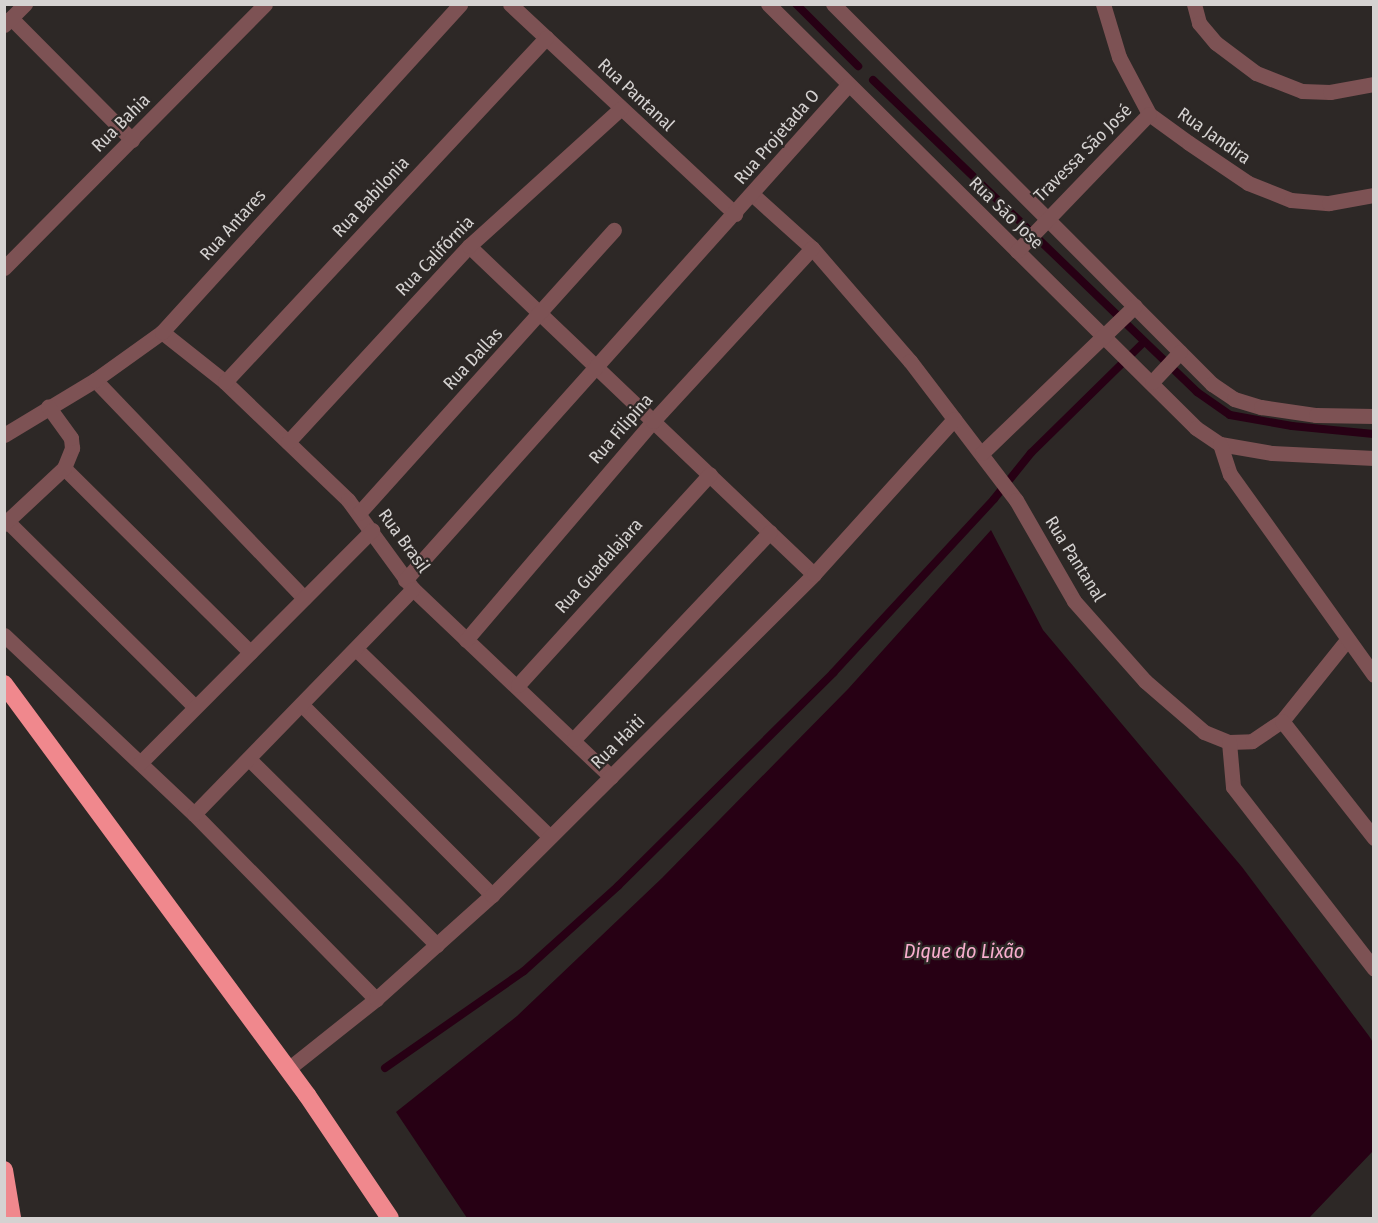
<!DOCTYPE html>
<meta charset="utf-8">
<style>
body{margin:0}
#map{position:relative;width:1378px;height:1223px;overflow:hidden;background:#2d2826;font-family:"Fira Sans Condensed",sans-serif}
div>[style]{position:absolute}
.water>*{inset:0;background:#270014}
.stream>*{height:8px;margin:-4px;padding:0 4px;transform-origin:4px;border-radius:4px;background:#270014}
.minor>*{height:15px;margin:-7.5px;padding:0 7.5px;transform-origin:7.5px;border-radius:7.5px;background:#7d5254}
.highway>*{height:18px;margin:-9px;padding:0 9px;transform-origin:9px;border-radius:9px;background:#f0888d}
span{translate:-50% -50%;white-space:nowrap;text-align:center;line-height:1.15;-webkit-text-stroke:4.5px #2d2826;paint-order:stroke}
.street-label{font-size:18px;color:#d5d2d1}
.water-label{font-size:20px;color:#f8aece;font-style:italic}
.frame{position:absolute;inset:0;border:6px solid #d5d2d1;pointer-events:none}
</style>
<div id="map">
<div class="water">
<i style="clip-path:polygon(991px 530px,1043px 630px,1242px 867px,1369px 1036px,1374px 1044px,1373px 1151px,1309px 1218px,467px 1218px,396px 1112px,517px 1016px,662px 878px,848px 689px)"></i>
</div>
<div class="stream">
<i style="left:796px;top:4px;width:88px;rotate:45deg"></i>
<i style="left:873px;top:80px;width:450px;rotate:43.9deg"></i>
<i style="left:1197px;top:392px;width:40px;rotate:34.9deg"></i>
<i style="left:1230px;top:415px;width:63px;rotate:10.1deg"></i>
<i style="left:1292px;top:426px;width:82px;rotate:5.6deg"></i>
<i style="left:385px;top:1068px;width:169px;rotate:-34.9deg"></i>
<i style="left:524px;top:971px;width:127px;rotate:-42.1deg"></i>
<i style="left:618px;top:886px;width:303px;rotate:-44.7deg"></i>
<i style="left:833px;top:673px;width:237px;rotate:-47.2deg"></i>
<i style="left:994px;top:499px;width:59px;rotate:-51.2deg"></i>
<i style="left:1031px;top:453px;width:158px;rotate:-44.5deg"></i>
</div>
<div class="minor">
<i style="left:510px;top:4px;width:308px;rotate:43deg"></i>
<i style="left:768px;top:4px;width:602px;rotate:44.73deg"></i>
<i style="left:1196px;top:428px;width:29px;rotate:34deg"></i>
<i style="left:1220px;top:444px;width:53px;rotate:9.8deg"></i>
<i style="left:1272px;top:453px;width:102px;rotate:2.8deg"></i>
<i style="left:833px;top:4px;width:537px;rotate:45.08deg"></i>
<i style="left:1212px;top:384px;width:27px;rotate:34deg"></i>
<i style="left:1234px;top:399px;width:28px;rotate:17deg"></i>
<i style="left:1261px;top:407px;width:56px;rotate:8.3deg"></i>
<i style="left:1316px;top:415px;width:58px;rotate:1deg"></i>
<i style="left:1103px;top:4px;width:55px;rotate:73.2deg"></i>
<i style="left:1119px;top:57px;width:64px;rotate:62.2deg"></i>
<i style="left:1149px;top:114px;width:49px;rotate:35.9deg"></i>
<i style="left:1189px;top:143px;width:71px;rotate:34.1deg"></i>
<i style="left:1248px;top:183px;width:46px;rotate:21.6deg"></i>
<i style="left:1291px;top:200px;width:38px;rotate:5deg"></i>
<i style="left:1329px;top:203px;width:46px;rotate:-10.1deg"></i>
<i style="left:1194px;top:4px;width:20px;rotate:75deg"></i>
<i style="left:1199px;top:23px;width:26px;rotate:50deg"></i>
<i style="left:1216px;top:43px;width:50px;rotate:36.9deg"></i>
<i style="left:1256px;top:73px;width:49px;rotate:21.4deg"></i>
<i style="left:1302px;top:91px;width:28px;rotate:2deg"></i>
<i style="left:1330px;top:92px;width:45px;rotate:-10.3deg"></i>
<i style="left:11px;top:18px;width:172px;rotate:45.2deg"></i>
<i style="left:4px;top:25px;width:30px;rotate:-45deg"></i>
<i style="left:752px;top:194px;width:81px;rotate:42deg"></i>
<i style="left:812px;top:248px;width:150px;rotate:49.1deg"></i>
<i style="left:910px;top:361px;width:175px;rotate:52.7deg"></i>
<i style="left:1016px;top:500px;width:116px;rotate:60.1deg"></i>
<i style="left:1074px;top:601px;width:107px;rotate:48.4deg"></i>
<i style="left:1145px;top:681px;width:78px;rotate:40.8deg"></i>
<i style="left:1204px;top:732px;width:27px;rotate:22deg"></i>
<i style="left:1229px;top:742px;width:23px;rotate:-2deg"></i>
<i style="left:1252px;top:741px;width:36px;rotate:-34deg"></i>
<i style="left:1282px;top:721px;width:104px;rotate:-51.3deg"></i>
<i style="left:469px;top:246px;width:476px;rotate:43.6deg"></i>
<i style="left:1017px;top:251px;width:190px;rotate:-46.1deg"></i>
<i style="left:4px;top:268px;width:371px;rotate:-45.3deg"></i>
<i style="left:162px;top:332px;width:80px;rotate:38.4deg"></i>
<i style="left:225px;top:382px;width:170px;rotate:43.8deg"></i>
<i style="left:348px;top:500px;width:110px;rotate:53.9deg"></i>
<i style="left:413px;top:589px;width:273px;rotate:43.5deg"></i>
<i style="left:95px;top:380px;width:302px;rotate:46.2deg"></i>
<i style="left:225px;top:382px;width:471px;rotate:-47deg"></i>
<i style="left:1152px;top:382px;width:41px;rotate:-47deg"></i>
<i style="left:4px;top:435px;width:106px;rotate:-31.1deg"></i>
<i style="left:95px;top:380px;width:82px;rotate:-35.6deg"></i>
<i style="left:162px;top:332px;width:443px;rotate:-47.7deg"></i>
<i style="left:288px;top:442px;width:267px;rotate:-47.3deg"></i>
<i style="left:469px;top:246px;width:205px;rotate:-42.2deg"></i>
<i style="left:1220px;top:444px;width:32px;rotate:72deg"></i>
<i style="left:1230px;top:474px;width:247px;rotate:54.4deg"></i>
<i style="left:982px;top:453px;width:212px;rotate:-43.9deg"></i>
<i style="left:64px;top:468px;width:262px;rotate:44.7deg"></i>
<i style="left:359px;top:513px;width:381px;rotate:-48deg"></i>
<i style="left:7px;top:521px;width:264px;rotate:44.7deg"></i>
<i style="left:4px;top:524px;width:82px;rotate:-43deg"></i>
<i style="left:64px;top:468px;width:22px;rotate:-68deg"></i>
<i style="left:72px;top:448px;width:10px;rotate:-96deg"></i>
<i style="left:71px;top:438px;width:39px;rotate:-126deg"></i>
<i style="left:405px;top:580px;width:664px;rotate:-48.17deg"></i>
<i style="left:4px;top:635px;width:261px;rotate:43.3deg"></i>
<i style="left:194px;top:814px;width:260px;rotate:45.5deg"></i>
<i style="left:466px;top:640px;width:288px;rotate:-49.5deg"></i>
<i style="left:653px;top:421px;width:235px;rotate:-47.4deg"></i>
<i style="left:356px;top:649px;width:270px;rotate:44.1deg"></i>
<i style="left:518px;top:685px;width:285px;rotate:-47.7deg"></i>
<i style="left:302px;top:705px;width:269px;rotate:45deg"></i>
<i style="left:1282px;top:721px;width:149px;rotate:51.8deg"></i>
<i style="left:574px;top:739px;width:285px;rotate:-46.6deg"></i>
<i style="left:1229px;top:742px;width:45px;rotate:84.9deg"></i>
<i style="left:1233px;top:787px;width:230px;rotate:52.2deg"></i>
<i style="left:250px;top:760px;width:263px;rotate:44.7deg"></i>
<i style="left:140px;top:763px;width:329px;rotate:-45.1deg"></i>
<i style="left:194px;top:814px;width:314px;rotate:-45.8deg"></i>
<i style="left:288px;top:1069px;width:112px;rotate:-38.5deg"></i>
<i style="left:376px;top:999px;width:156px;rotate:-41.9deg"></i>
<i style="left:492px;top:895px;width:455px;rotate:-44.9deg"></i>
<i style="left:814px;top:574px;width:209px;rotate:-47.9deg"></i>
</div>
<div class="highway">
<i style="left:4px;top:684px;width:511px;rotate:53.6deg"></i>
<i style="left:307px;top:1095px;width:148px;rotate:56deg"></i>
<i style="left:4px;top:1170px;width:49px;rotate:80.5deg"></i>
</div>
<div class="street-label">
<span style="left:636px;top:95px;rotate:43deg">Rua Pantanal</span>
<span style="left:121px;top:123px;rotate:-45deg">Rua Bahia</span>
<span style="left:1214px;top:136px;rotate:35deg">Rua Jandira</span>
<span style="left:777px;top:137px;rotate:-49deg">Rua Projetada O</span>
<span style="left:1083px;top:153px;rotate:-45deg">Travessa São José</span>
<span style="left:371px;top:197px;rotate:-47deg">Rua Babilonia</span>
<span style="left:1006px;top:213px;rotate:44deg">Rua Sāo Jose</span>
<span style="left:233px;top:225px;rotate:-48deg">Rua Antares</span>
<span style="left:435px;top:256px;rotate:-46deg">Rua Califórnia</span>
<span style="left:473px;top:359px;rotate:-47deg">Rua Dallas</span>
<span style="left:621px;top:429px;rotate:-49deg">Rua Filipina</span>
<span style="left:404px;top:541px;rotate:54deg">Rua Brasil</span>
<span style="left:1075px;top:559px;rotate:58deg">Rua Pantanal</span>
<span style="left:599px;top:566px;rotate:-48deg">Rua Guadalajara</span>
<span style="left:618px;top:742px;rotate:-45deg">Rua Haiti</span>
</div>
<div class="water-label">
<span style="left:964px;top:951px">Dique do Lixão</span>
</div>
<div class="frame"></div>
</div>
